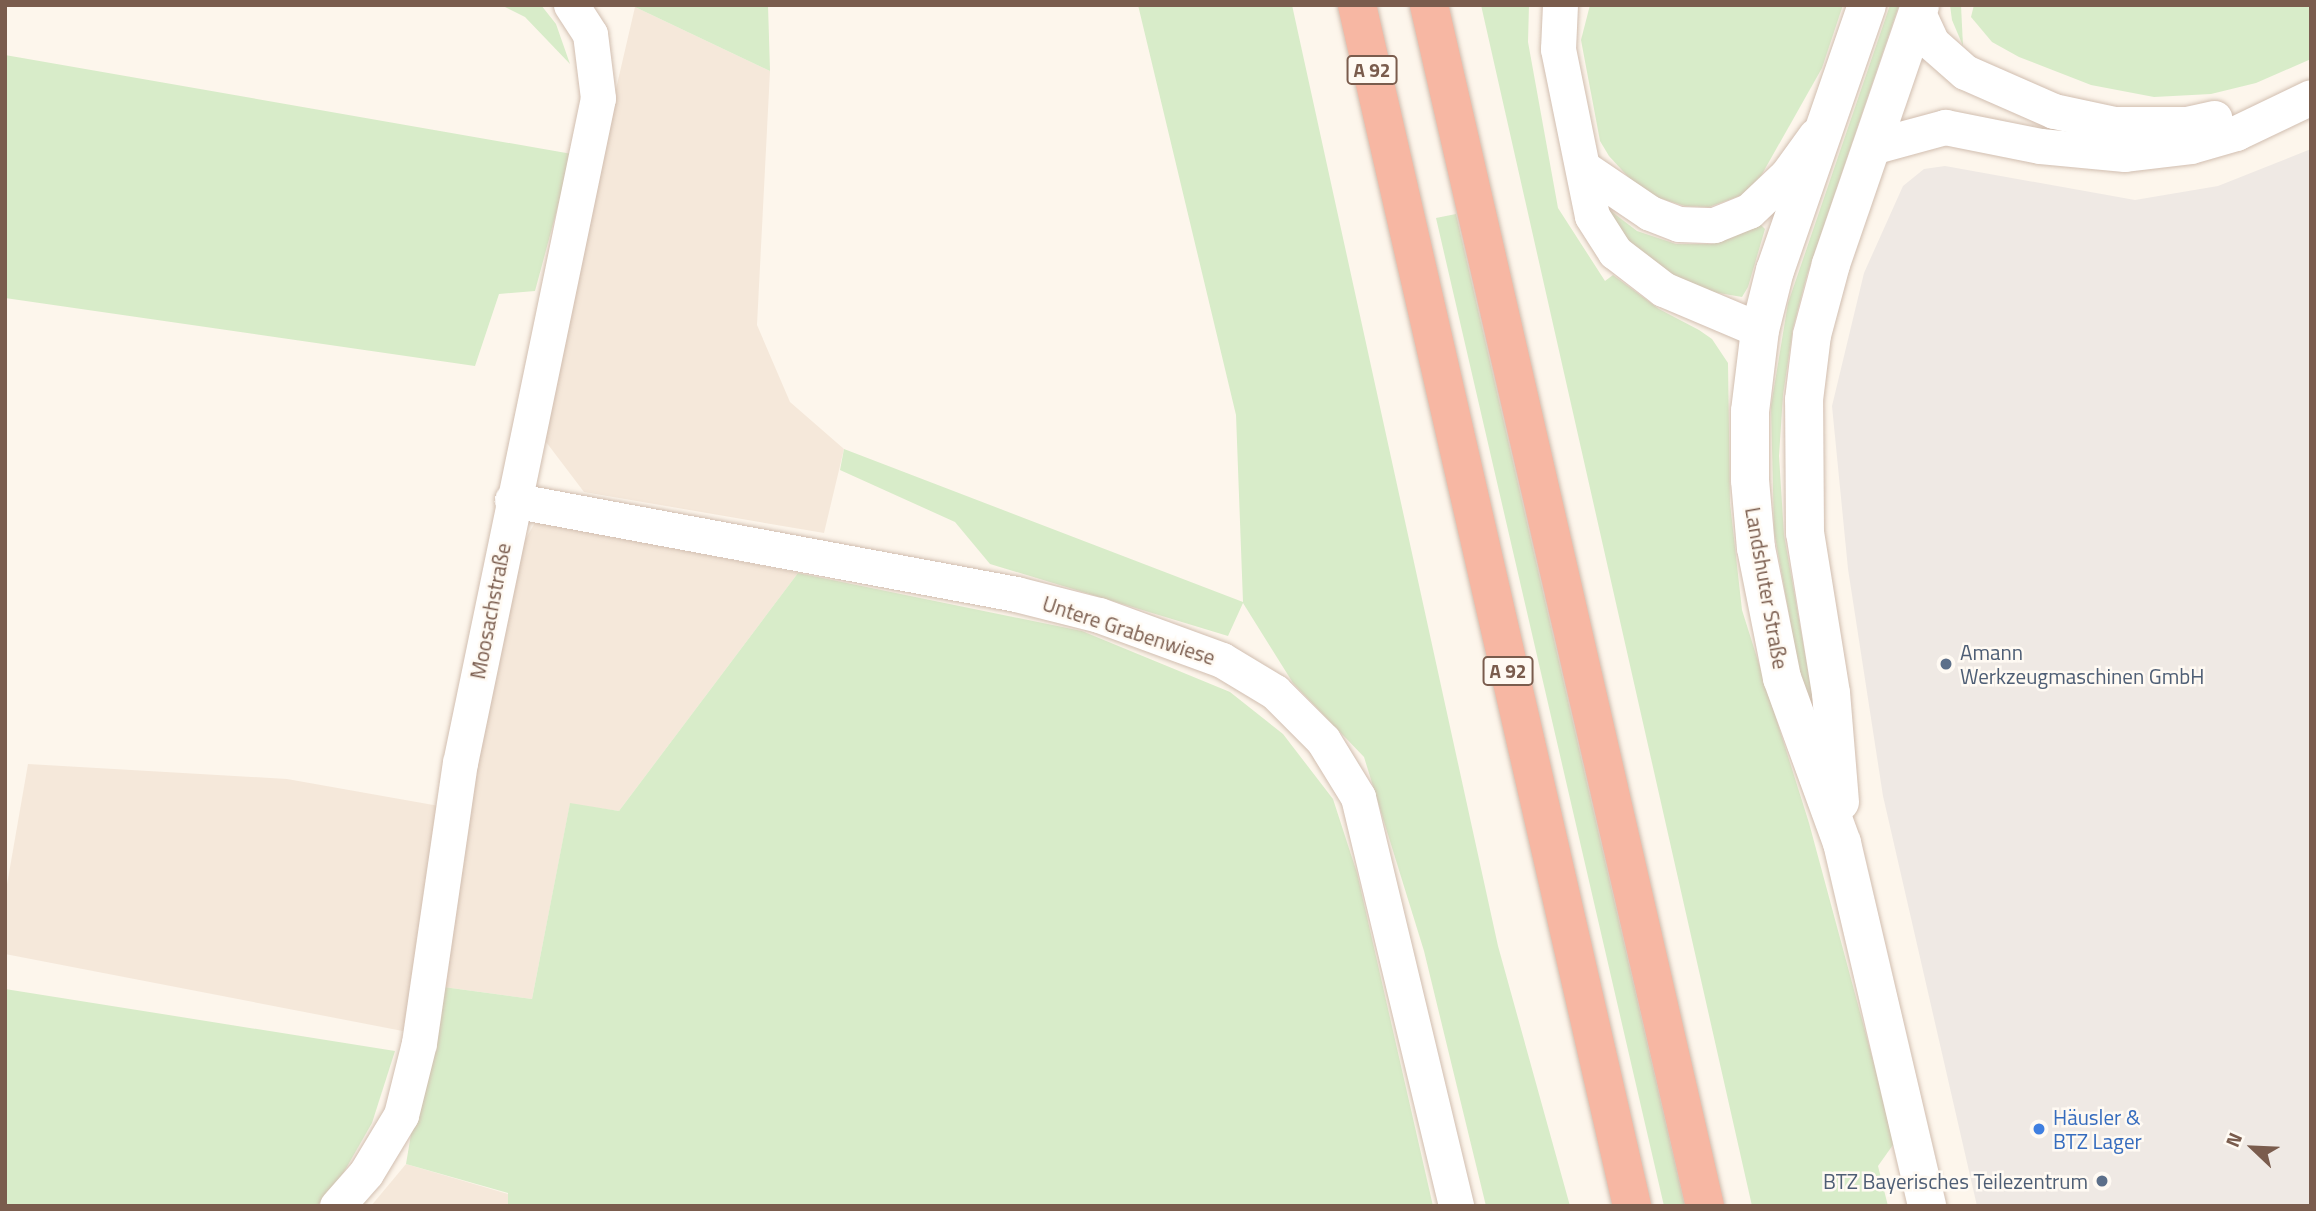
<!DOCTYPE html>
<meta charset="utf-8">
<style>
body{margin:0}
#map{position:relative;width:2316px;height:1211px;overflow:hidden;background:#fdf6ec;font-family:"Titillium Web",sans-serif}
div>[style]{position:absolute}
.residential>*{inset:0;background:#f5e8da}
.industrial>*{inset:0;background:#efe9e4}
.green>*{inset:0;background:#d8ecc9}
.roads{filter:drop-shadow(0 0 2px #d1beb0) drop-shadow(0 0 2px #d1beb0)}
.street>*{height:35px;margin:-17.5px;padding:0 17.5px;transform-origin:17.5px;border-radius:17.5px;background:#fff}
.secondary>*{height:38px;margin:-19px;padding:0 19px;transform-origin:19px;border-radius:19px;background:#fff}
.highway>*{height:38px;margin:-19px;padding:0 19px;transform-origin:19px;border-radius:19px;background:#f7b7a3}
.dots>*{width:19px;height:19px;translate:-50% -50%;box-sizing:border-box;border:4px solid #fffaf3;border-radius:50%}
span{translate:-50% -50%;white-space:nowrap;text-align:center;line-height:1.15;-webkit-text-stroke:5px #fffaf3;paint-order:stroke}
.shield-label span{padding:2px 5px;background:#fffaf3;border:2px solid;border-radius:5px;-webkit-text-stroke-width:0}
.shield-label{font-size:19px;color:#7a5c4d;font-weight:700}
.street-label{font-size:21px;color:#7a5c4d}
.service-label{font-size:21px;color:#4e5e75}
.left{translate:0 -50%;text-align:left}
.right{translate:-100% -50%;text-align:right}
.shop-label{font-size:21px;color:#366cbe}
.frame{position:absolute;inset:0;border:7px solid #7a5c4d;pointer-events:none}
.north{position:absolute;left:2218px;top:1113px;width:70px;height:70px;-webkit-text-stroke:5px #fffaf3;paint-order:stroke;rotate:293deg;font-size:19px;font-weight:700;line-height:28px;text-align:center;color:#7a5c4d}
.north::after{content:'';display:block;margin:auto;width:24px;height:32px;background:#7a5c4d;clip-path:polygon(50% 0,100% 100%,50% 72%,0 100%)}
</style>
<div id="map">
<div class="residential">
<i style="clip-path:polygon(635px 7px,770px 71px,757px 325px,790px 402px,844px 449px,824px 533px,584px 492px,537px 430px)"></i>
<i style="clip-path:polygon(536px 521px,798px 573px,619px 811px,570px 804px,532px 999px,436px 986px,508px 570px)"></i>
<i style="clip-path:polygon(28px 764px,287px 779px,439px 806px,413px 1033px,5px 954px,5px 896px)"></i>
<i style="clip-path:polygon(406px 1164px,508px 1194px,508px 1206px,371px 1206px)"></i>
</div>
<div class="industrial">
<i style="clip-path:polygon(2311px 149px,2311px 1206px,1977px 1206px,1883px 796px,1848px 569px,1832px 406px,1864px 273px,1903px 186px,1924px 169px,1945px 166px,2135px 200px,2218px 186px)"></i>
</div>
<div class="green">
<i style="clip-path:polygon(501px 5px,541px 5px,556px 24px,570px 64px,525px 17px)"></i>
<i style="clip-path:polygon(633px 5px,768px 5px,770px 71px,635px 7px)"></i>
<i style="clip-path:polygon(1138px 5px,1292px 5px,1498px 946px,1570px 1206px,1486px 1206px,1424px 951px,1364px 757px,1293px 683px,1243px 603px,1228px 636px,990px 564px,955px 522px,840px 470px,844px 449px,1243px 602px,1236px 415px)"></i>
<i style="clip-path:polygon(1481px 5px,1529px 5px,1528px 42px,1558px 208px,1605px 281px,1613px 275px,1659px 309px,1699px 330px,1712px 339px,1728px 363px,1730px 503px,1742px 610px,1809px 823px,1895px 1142px,1878px 1166px,1888px 1206px,1752px 1206px)"></i>
<i style="clip-path:polygon(1590px 5px,1843px 5px,1822px 68px,1761px 176px,1742px 195px,1709px 207px,1685px 206px,1656px 197px,1632px 181px,1609px 156px,1600px 141px,1581px 40px)"></i>
<i style="clip-path:polygon(1890px 5px,1899px 5px,1807px 275px,1793px 328px,1783px 395px,1779px 456px,1784px 535px,1815px 710px,1806px 709px,1774px 531px,1771px 406px,1788px 303px)"></i>
<i style="clip-path:polygon(1950px 5px,1961px 5px,1963px 46px,1952px 20px)"></i>
<i style="clip-path:polygon(1974px 5px,2311px 5px,2311px 59px,2256px 83px,2211px 94px,2154px 97px,2091px 85px,2019px 57px,1992px 42px,1971px 17px)"></i>
<i style="clip-path:polygon(5px 55px,572px 154px,535px 291px,499px 294px,475px 366px,5px 298px)"></i>
<i style="clip-path:polygon(1603px 205px,1637px 231px,1676px 244px,1711px 244px,1761px 225px,1765px 229px,1748px 287px,1742px 297px,1707px 291px,1677px 278px,1626px 239px)"></i>
<i style="clip-path:polygon(1456px 214px,1584px 770px,1685px 1206px,1664px 1206px,1436px 218px)"></i>
<i style="clip-path:polygon(798px 573px,1082px 631px,1230px 692px,1283px 734px,1333px 799px,1357px 873px,1433px 1206px,508px 1206px,508px 1193px,406px 1164px,436px 986px,532px 999px,570px 803px,619px 811px)"></i>
<i style="clip-path:polygon(5px 989px,395px 1051px,372px 1123px,344px 1172px,317px 1206px,5px 1206px)"></i>
</div>
<div class="roads">
<div class="street">
<i style="left:1560px;top:5px;width:44px;rotate:92.6deg"></i>
<i style="left:1558px;top:49px;width:170px;rotate:78.5deg"></i>
<i style="left:1592px;top:216px;width:43px;rotate:57.4deg"></i>
<i style="left:1615px;top:252px;width:61px;rotate:37.6deg"></i>
<i style="left:1663px;top:289px;width:105px;rotate:22.9deg"></i>
<i style="left:1918px;top:13px;width:33px;rotate:65deg"></i>
<i style="left:1932px;top:43px;width:44px;rotate:41.3deg"></i>
<i style="left:1965px;top:72px;width:97px;rotate:23.7deg"></i>
<i style="left:2054px;top:111px;width:61px;rotate:12.2deg"></i>
<i style="left:2114px;top:124px;width:72px"></i>
<i style="left:2186px;top:124px;width:29px;rotate:-12deg"></i>
<i style="left:1875px;top:146px;width:73px;rotate:-15.2deg"></i>
<i style="left:1945px;top:127px;width:97px;rotate:11.3deg"></i>
<i style="left:2040px;top:146px;width:85px;rotate:5.4deg"></i>
<i style="left:2125px;top:154px;width:66px;rotate:-6.9deg"></i>
<i style="left:2191px;top:146px;width:47px;rotate:-16.1deg"></i>
<i style="left:2236px;top:133px;width:83px;rotate:-25.6deg"></i>
<i style="left:1585px;top:169px;width:78px;rotate:34.1deg"></i>
<i style="left:1650px;top:213px;width:31px;rotate:21deg"></i>
<i style="left:1679px;top:224px;width:35px;rotate:2deg"></i>
<i style="left:1714px;top:225px;width:38px;rotate:-22deg"></i>
<i style="left:1749px;top:211px;width:52px;rotate:-43.5deg"></i>
<i style="left:1787px;top:175px;width:49px;rotate:-54.1deg"></i>
<i style="left:512px;top:500px;width:513px;rotate:10.56deg"></i>
<i style="left:1016px;top:594px;width:86px;rotate:14.2deg"></i>
<i style="left:1099px;top:615px;width:131px;rotate:20.1deg"></i>
<i style="left:1222px;top:660px;width:62px;rotate:31.1deg"></i>
<i style="left:1275px;top:692px;width:68px;rotate:45deg"></i>
<i style="left:1323px;top:740px;width:67px;rotate:58.4deg"></i>
<i style="left:1358px;top:797px;width:421px;rotate:76.5deg"></i>
<i style="left:337px;top:1206px;width:44px;rotate:-48.7deg"></i>
<i style="left:366px;top:1173px;width:68px;rotate:-58.9deg"></i>
<i style="left:401px;top:1115px;width:74px;rotate:-76deg"></i>
<i style="left:419px;top:1043px;width:283px;rotate:-81.7deg"></i>
<i style="left:460px;top:763px;width:679px;rotate:-78.28deg"></i>
<i style="left:598px;top:98px;width:64px;rotate:-97.1deg"></i>
<i style="left:590px;top:34px;width:35px;rotate:-123deg"></i>
</div>
<div class="secondary">
<i style="left:1867px;top:5px;width:281px;rotate:109.1deg"></i>
<i style="left:1775px;top:270px;width:62px;rotate:104deg"></i>
<i style="left:1760px;top:330px;width:82px;rotate:97deg"></i>
<i style="left:1750px;top:411px;width:69px;rotate:90deg"></i>
<i style="left:1750px;top:480px;width:68px;rotate:85deg"></i>
<i style="left:1756px;top:548px;width:133px;rotate:78.7deg"></i>
<i style="left:1782px;top:678px;width:176px;rotate:70deg"></i>
<i style="left:1842px;top:843px;width:373px;rotate:76.8deg"></i>
<i style="left:1840px;top:802px;width:109px;rotate:-94.7deg"></i>
<i style="left:1831px;top:693px;width:162px;rotate:-99.2deg"></i>
<i style="left:1805px;top:533px;width:133px;rotate:-90.4deg"></i>
<i style="left:1804px;top:400px;width:65px;rotate:-83deg"></i>
<i style="left:1812px;top:335px;width:73px;rotate:-75deg"></i>
<i style="left:1831px;top:264px;width:274px;rotate:-71deg"></i>
</div>
<div class="highway">
<i style="left:1357px;top:5px;width:1232px;rotate:77.1deg"></i>
<i style="left:1429px;top:5px;width:1232px;rotate:77.06deg"></i>
</div>
</div>
<div class="dots">
<i style="left:1946px;top:664px;background:#5c6f8a"></i>
<i style="left:2039px;top:1129px;background:#3f7fe0"></i>
<i style="left:2102px;top:1181px;background:#5c6f8a"></i>
</div>
<div class="shield-label">
<span style="left:1372px;top:70px">A 92</span>
<span style="left:1508px;top:671px">A 92</span>
</div>
<div class="street-label">
<span style="left:1767px;top:588px;rotate:80deg">Landshuter Straße</span>
<span style="left:490px;top:611px;rotate:-79deg">Moosachstraße</span>
<span style="left:1129px;top:630px;rotate:18deg">Untere Grabenwiese</span>
</div>
<div class="service-label">
<span class="left" style="left:1960px;top:664px">Amann<br>Werkzeugmaschinen GmbH</span>
<span class="right" style="left:2088px;top:1181px">BTZ Bayerisches Teilezentrum</span>
</div>
<div class="shop-label">
<span class="left" style="left:2053px;top:1129px">Häusler &amp;<br>BTZ Lager</span>
</div>
<div class="frame"></div>
<div class="north">N</div>
</div>
